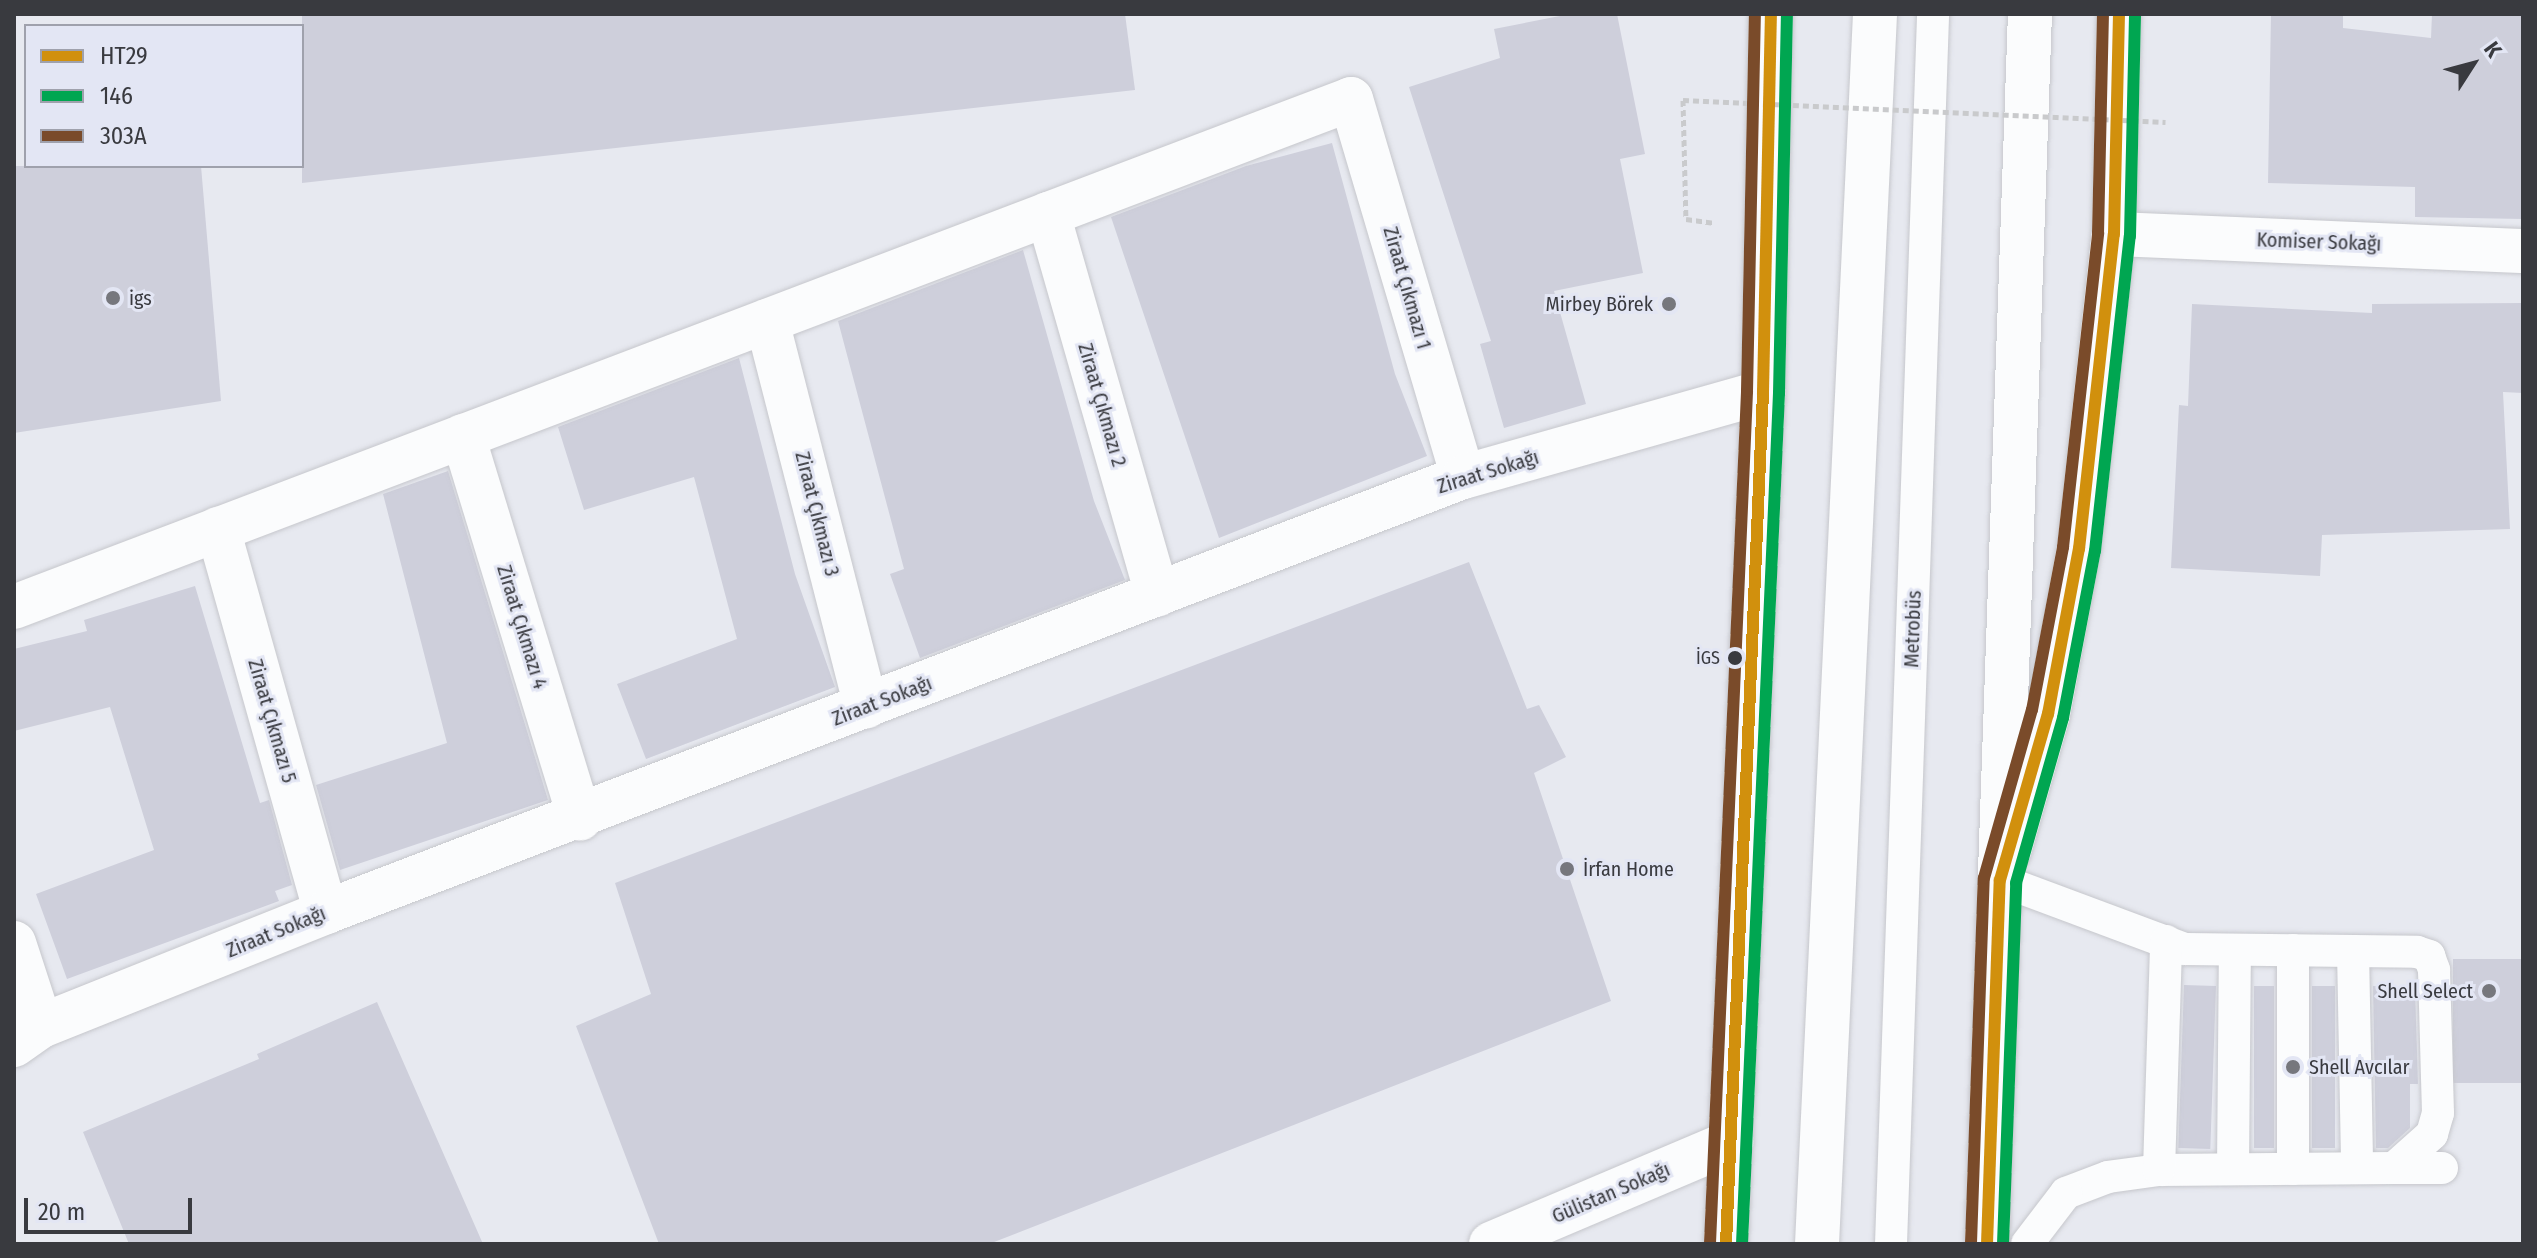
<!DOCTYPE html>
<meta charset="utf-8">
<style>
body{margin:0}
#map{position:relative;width:2537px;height:1258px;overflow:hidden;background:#e7e9f0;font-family:"Fira Sans Condensed",sans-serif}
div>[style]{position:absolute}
.building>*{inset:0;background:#cecfdb;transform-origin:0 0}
.path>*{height:5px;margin-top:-2.5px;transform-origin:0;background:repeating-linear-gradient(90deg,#c9cacc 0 6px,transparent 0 10px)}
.roads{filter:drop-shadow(0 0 2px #c6c7cc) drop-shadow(0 0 2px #c6c7cc)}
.lane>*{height:32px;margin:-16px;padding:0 16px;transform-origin:16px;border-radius:16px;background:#fbfcfd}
.street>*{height:44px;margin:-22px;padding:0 22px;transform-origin:22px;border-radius:22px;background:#fbfcfd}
.primary>*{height:44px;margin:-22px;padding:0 22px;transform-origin:22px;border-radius:22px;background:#fbfcfd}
.highway>*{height:44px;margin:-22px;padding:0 22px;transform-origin:22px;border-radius:22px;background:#fbfcfd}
.path-bridge>*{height:5px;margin-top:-2.5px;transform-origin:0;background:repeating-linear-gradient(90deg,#c9cacc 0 6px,transparent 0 10px)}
.bus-1>*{height:12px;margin:-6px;padding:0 6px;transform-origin:6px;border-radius:6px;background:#d1900d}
.bus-2>*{height:12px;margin:-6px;padding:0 6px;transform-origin:6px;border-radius:6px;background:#00a651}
.bus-3>*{height:12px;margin:-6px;padding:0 6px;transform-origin:6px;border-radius:6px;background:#7a4b2a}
.dots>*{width:22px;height:22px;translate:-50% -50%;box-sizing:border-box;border:4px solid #e3e6f4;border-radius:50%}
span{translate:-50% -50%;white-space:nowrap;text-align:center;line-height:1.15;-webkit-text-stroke:6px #e3e6f4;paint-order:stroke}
.bus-label{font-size:18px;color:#393a3f}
.right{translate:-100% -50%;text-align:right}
.street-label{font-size:20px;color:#393a3f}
.poi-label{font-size:20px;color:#393a3f}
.left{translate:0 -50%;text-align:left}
.frame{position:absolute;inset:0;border:16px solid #393a3f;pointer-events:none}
.legend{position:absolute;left:24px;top:24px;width:280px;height:144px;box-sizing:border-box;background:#e3e6f4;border:2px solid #9fa1ac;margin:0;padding:10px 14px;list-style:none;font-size:24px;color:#393a3f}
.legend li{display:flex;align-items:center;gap:16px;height:40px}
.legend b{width:40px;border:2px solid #9fa1ac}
.north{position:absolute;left:2433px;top:24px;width:80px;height:80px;-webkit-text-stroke:6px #e3e6f4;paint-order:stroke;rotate:54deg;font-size:22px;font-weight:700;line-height:32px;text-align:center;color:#393a3f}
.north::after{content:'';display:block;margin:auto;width:28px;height:36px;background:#393a3f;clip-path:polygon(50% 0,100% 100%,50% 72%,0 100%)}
.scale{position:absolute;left:24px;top:1198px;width:168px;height:36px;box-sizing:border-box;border:4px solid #393a3f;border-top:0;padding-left:10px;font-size:24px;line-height:28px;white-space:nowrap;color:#393a3f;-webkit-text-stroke:6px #e3e6f4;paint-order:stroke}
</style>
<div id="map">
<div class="building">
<i style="clip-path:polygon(302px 14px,1125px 14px,1135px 90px,302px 183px)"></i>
<i style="clip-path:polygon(1570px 14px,1617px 14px,1645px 154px,1620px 159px,1643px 273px,1554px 291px,1586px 404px,1504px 428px,1480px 344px,1491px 341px,1409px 87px,1500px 58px,1494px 29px)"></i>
<i style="clip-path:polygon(2271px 14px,2343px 14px,2343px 28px,2431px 38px,2432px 14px,2523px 14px,2523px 219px,2415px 217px,2415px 187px,2268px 183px)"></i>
<i style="clip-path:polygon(1332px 143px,1395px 374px,1427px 456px,1219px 538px,1111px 217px,1246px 166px)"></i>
<i style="clip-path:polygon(14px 166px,201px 166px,221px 401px,14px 433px)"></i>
<i style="clip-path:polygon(1023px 250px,1094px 501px,1125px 580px,920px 658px,890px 574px,904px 569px,838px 321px)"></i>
<i style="clip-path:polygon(2523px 303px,2523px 393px,2503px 392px,2510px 529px,2322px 535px,2320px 576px,2171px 568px,2179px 405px,2188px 406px,2192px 304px,2372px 313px,2372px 304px)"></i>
<i style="clip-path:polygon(739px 358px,795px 574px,835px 687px,646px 759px,617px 684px,737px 639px,694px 477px,584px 510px,558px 427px)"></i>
<i style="clip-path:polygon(448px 471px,548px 800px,340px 870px,316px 785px,447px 743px,383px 494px)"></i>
<i style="clip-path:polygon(1469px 562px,1527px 709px,1539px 705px,1566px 757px,1534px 773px,1611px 1001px,989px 1244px,659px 1244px,576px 1026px,651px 994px,615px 883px)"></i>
<i style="clip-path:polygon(195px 586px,260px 803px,269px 800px,292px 885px,275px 891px,279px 901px,67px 979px,36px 894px,154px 850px,110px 707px,14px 731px,14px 649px,87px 631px,84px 620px)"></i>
<i style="left:2523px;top:959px;width:124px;height:70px;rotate:90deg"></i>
<i style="left:2184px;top:985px;width:32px;height:163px;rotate:2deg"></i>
<i style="left:2254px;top:986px;width:20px;height:162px"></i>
<i style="left:2312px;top:986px;width:23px;height:162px"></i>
<i style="clip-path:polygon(2373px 986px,2415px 987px,2418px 1084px,2410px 1084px,2410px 1128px,2388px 1148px,2376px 1148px)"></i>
<i style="clip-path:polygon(377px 1002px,483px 1244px,129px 1244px,83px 1132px,259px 1059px,257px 1054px)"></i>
</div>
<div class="path">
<i style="left:1683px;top:100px;width:119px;rotate:88.6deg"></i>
<i style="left:1686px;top:219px;width:29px;rotate:8deg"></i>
</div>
<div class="roads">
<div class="lane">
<i style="left:2000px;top:880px;width:197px;rotate:20.5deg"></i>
<i style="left:2185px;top:949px;width:232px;rotate:0.7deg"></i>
<i style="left:2417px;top:952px;width:13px;rotate:18deg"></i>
<i style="left:2429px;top:956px;width:15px;rotate:70deg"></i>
<i style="left:2434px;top:970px;width:143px;rotate:88.4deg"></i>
<i style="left:2438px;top:1113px;width:22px;rotate:106deg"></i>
<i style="left:2432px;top:1134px;width:51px;rotate:138.2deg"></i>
<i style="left:2394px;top:1168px;width:235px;rotate:179.5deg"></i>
<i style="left:2159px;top:1170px;width:51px;rotate:172.2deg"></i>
<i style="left:2108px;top:1177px;width:45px;rotate:159.1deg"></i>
<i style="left:2066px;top:1193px;width:64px;rotate:127.4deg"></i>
<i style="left:2293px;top:950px;width:219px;rotate:90deg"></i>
<i style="left:2353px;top:951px;width:217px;rotate:88.9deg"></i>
<i style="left:2394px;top:1168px;width:48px"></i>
<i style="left:2233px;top:1169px;width:219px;rotate:-89.5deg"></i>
<i style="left:2159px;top:1170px;width:229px;rotate:-88.2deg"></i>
<i style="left:1891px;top:1244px;width:1231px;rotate:-88.04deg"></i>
</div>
<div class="street">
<i style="left:1048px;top:214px;width:396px;rotate:74deg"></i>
<i style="left:2114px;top:234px;width:409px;rotate:2.4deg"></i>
<i style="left:767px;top:321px;width:398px;rotate:75.6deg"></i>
<i style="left:463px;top:436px;width:400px;rotate:73deg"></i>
<i style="left:218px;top:529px;width:398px;rotate:74.3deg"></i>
<i style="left:14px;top:607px;width:1430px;rotate:-20.8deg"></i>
<i style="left:1351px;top:99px;width:394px;rotate:73.5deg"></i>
<i style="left:14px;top:943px;width:87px;rotate:72deg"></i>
<i style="left:14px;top:1045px;width:33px;rotate:-35deg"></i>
<i style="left:41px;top:1026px;width:307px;rotate:-21.8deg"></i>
<i style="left:326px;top:912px;width:1217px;rotate:-20.94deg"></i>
<i style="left:1463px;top:477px;width:312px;rotate:-15.8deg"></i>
<i style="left:1491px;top:1244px;width:261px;rotate:-23deg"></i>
</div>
<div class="primary">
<i style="left:2009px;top:851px;width:142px;rotate:-74.1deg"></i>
<i style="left:2048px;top:714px;width:168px;rotate:-79.4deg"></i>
<i style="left:2079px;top:549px;width:317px;rotate:-83.7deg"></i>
<i style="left:2114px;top:234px;width:220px;rotate:-88.7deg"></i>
<i style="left:1726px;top:1244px;width:853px;rotate:-87.51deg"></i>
<i style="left:1763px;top:392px;width:378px;rotate:-88.8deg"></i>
</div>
<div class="highway">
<i style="left:1817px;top:1244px;width:1231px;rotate:-87.3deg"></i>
<i style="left:1987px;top:1244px;width:1231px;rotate:-88deg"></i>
</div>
</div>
<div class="path-bridge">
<i style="left:1683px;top:100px;width:483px;rotate:2.6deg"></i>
</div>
<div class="bus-1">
<i style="left:1726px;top:1244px;width:853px;rotate:-87.51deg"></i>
<i style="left:1763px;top:392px;width:378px;rotate:-88.8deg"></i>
<i style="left:1987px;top:1244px;width:364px;rotate:-88deg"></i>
<i style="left:2000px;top:880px;width:173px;rotate:-73.9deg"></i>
<i style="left:2048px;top:714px;width:168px;rotate:-79.4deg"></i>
<i style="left:2079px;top:549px;width:317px;rotate:-83.7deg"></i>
<i style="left:2114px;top:234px;width:220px;rotate:-88.7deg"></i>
</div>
<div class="bus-2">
<i style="left:1742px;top:1244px;width:852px;rotate:-87.51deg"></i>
<i style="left:1779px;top:393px;width:379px;rotate:-88.8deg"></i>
<i style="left:2003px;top:1244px;width:361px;rotate:-87.9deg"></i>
<i style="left:2016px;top:883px;width:172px;rotate:-74.1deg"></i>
<i style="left:2063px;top:718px;width:170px;rotate:-79.2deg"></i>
<i style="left:2095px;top:551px;width:317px;rotate:-83.7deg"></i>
<i style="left:2130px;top:236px;width:222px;rotate:-88.7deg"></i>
</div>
<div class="bus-3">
<i style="left:1710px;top:1243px;width:853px;rotate:-87.51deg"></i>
<i style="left:1747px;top:391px;width:377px;rotate:-88.8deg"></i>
<i style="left:1971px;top:1243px;width:365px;rotate:-88deg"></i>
<i style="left:1984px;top:878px;width:175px;rotate:-74.1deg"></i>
<i style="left:2032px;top:710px;width:166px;rotate:-79.2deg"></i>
<i style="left:2063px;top:547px;width:316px;rotate:-83.6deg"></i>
<i style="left:2098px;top:233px;width:219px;rotate:-88.7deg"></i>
</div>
<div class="dots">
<i style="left:113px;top:298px;background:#76777d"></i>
<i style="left:1669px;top:304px;background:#76777d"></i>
<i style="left:1735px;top:658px;background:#393a3f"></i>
<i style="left:1567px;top:869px;background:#76777d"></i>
<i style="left:2489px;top:991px;background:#76777d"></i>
<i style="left:2293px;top:1067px;background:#76777d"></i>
</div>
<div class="bus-label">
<span class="right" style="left:1720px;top:658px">İGS</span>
</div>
<div class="street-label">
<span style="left:2319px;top:242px;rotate:2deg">Komiser Sokağı</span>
<span style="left:1407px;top:288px;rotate:74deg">Ziraat Çıkmazı 1</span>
<span style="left:1102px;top:405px;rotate:74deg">Ziraat Çıkmazı 2</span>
<span style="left:1488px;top:472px;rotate:-17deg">Ziraat Sokağı</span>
<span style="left:817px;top:514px;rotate:76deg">Ziraat Çıkmazı 3</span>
<span style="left:522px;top:627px;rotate:73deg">Ziraat Çıkmazı 4</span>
<span style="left:1913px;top:629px;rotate:-88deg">Metrobüs</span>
<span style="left:882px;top:701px;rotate:-21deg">Ziraat Sokağı</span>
<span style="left:272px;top:721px;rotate:74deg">Ziraat Çıkmazı 5</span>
<span style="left:276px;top:932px;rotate:-22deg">Ziraat Sokağı</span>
<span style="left:1611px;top:1193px;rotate:-23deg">Gülistan Sokağı</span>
</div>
<div class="poi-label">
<span class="left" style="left:129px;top:298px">igs</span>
<span class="right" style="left:1653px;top:304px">Mirbey Börek</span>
<span class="left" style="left:1583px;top:869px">İrfan Home</span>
<span class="right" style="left:2473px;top:991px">Shell Select</span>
<span class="left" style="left:2309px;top:1067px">Shell Avcılar</span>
</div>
<div class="frame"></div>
<ul class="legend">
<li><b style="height:10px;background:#d1900d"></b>HT29</li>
<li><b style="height:10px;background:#00a651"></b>146</li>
<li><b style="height:10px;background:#7a4b2a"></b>303A</li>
</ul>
<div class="north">K</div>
<div class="scale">20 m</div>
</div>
